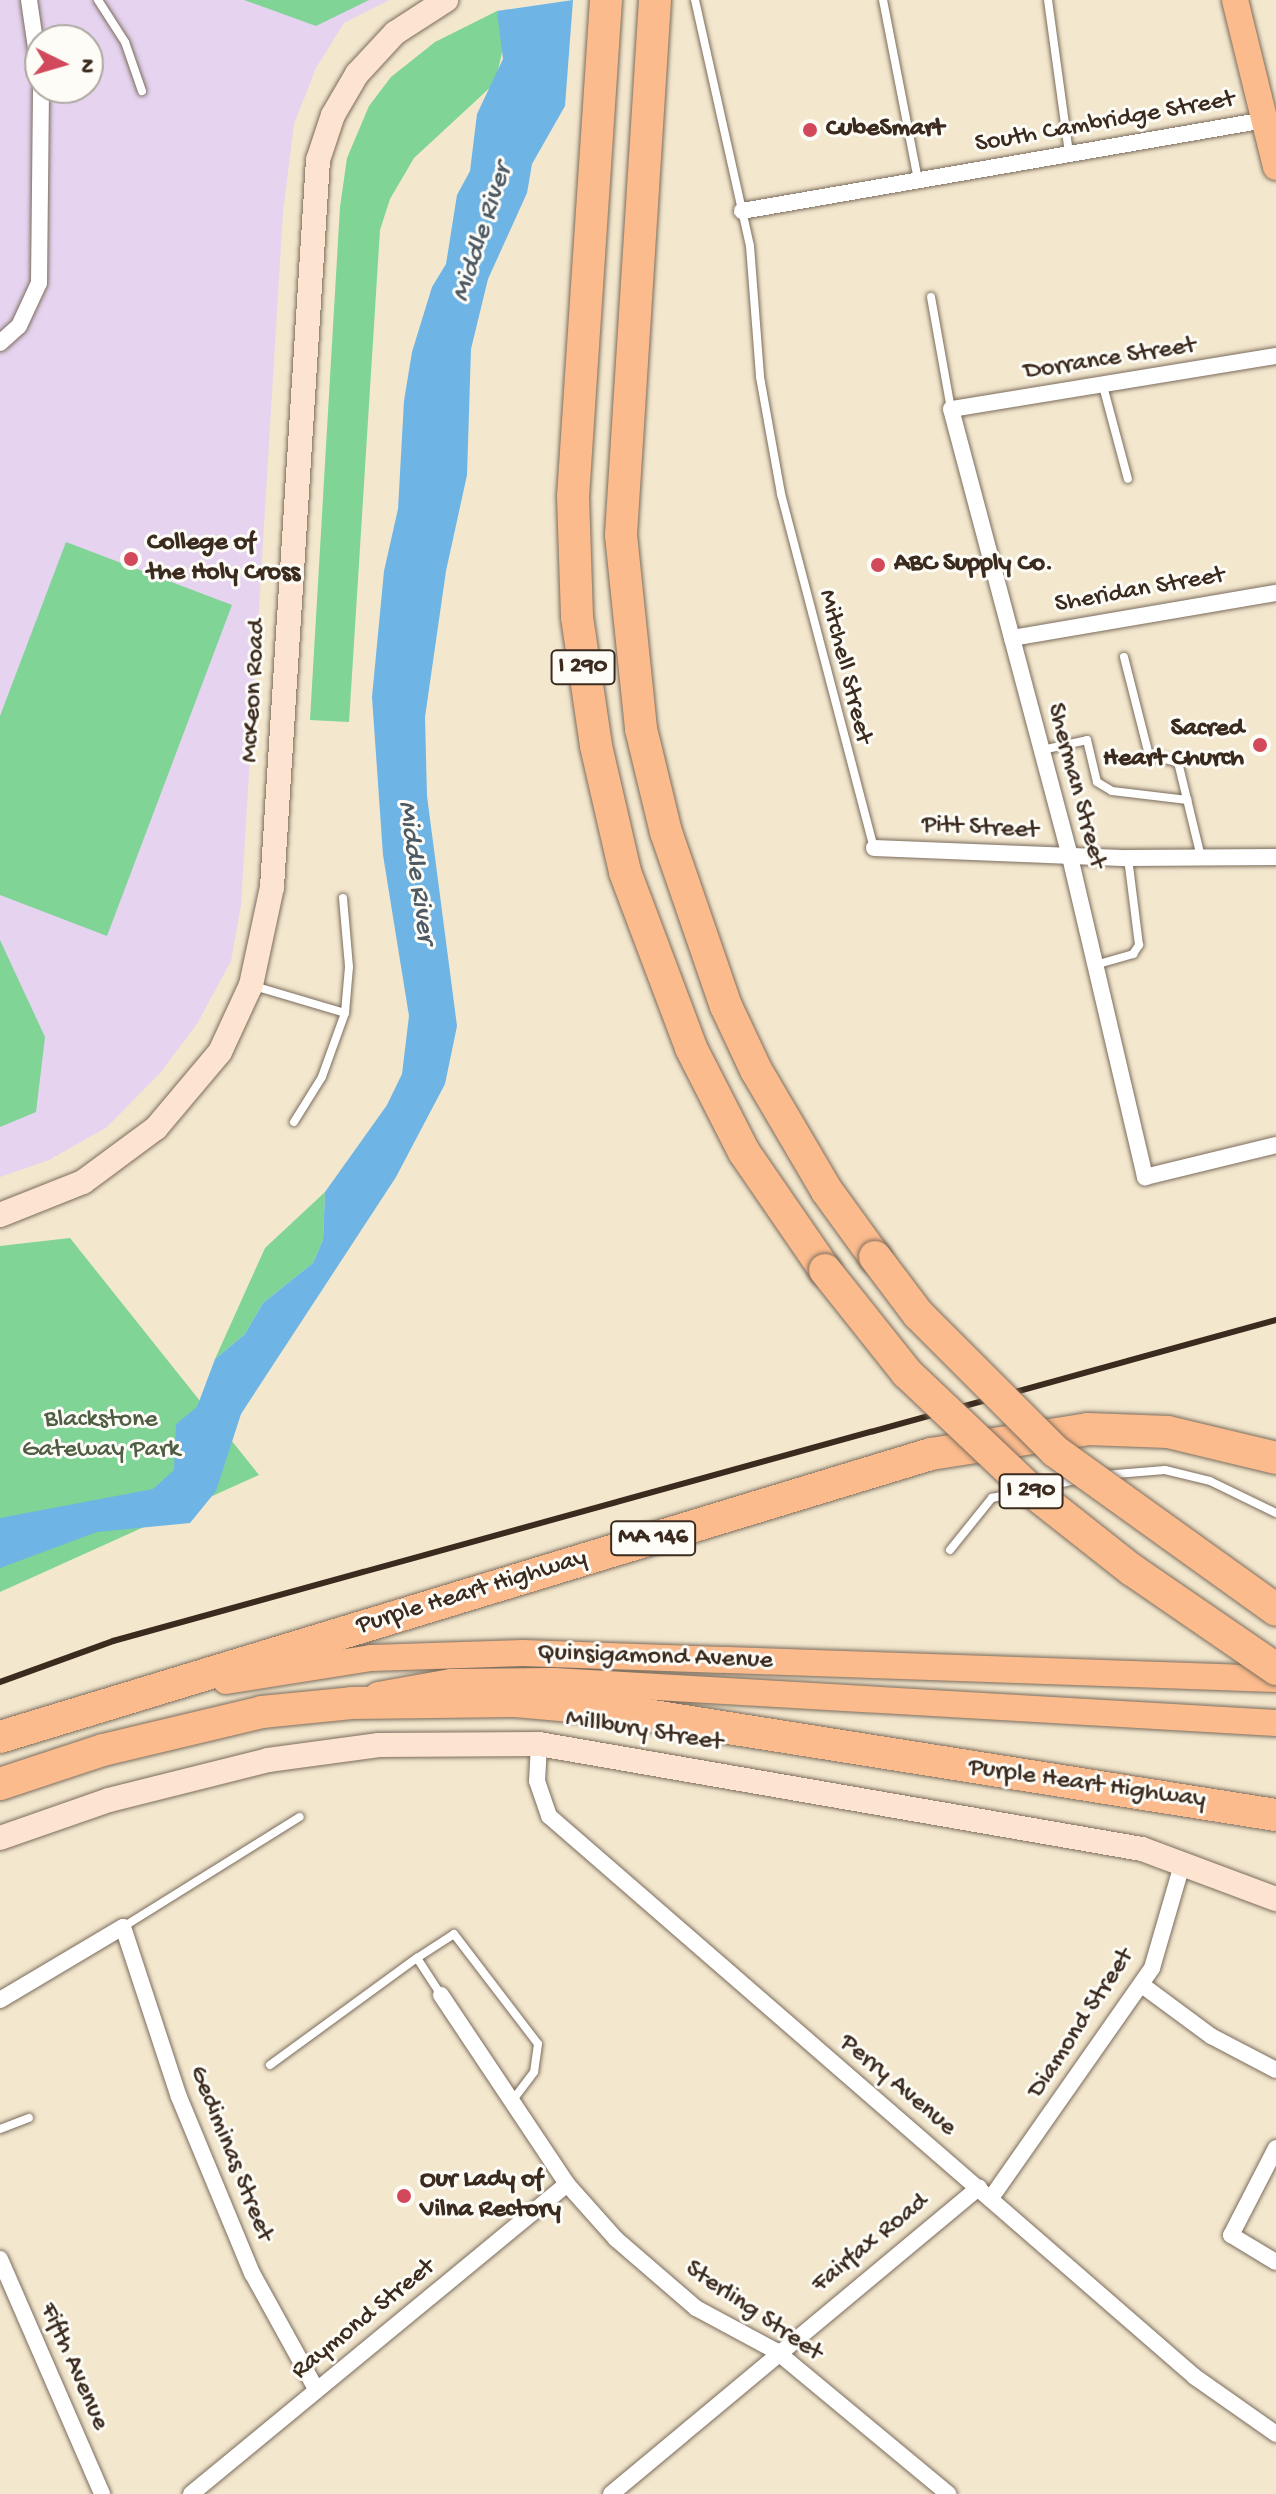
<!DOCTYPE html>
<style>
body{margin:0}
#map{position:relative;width:1276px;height:2494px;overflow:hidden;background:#f3e7ce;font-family:"Gochi Hand",sans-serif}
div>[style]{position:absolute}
.built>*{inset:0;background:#e5d3f0}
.green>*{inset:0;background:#7fd496}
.water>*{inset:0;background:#6eb4e5}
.roads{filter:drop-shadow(0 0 2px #7b6c5c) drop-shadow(0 0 2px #7b6c5c)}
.service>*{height:8px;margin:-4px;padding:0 4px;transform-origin:4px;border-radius:4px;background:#fff}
.minor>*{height:16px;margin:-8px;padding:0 8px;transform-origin:8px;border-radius:8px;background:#fff}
.secondary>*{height:24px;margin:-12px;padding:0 12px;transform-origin:12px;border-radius:12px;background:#fde4d1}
.primary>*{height:26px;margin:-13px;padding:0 13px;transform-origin:13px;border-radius:13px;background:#fbbb8d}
.motorway>*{height:32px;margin:-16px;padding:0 16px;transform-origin:16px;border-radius:16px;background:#fbbb8d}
.rail>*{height:6px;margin:-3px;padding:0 3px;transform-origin:3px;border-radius:3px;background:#3b2a1e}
.bridges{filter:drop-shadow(0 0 2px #7b6c5c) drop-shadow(0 0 2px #7b6c5c)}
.motorway-bridge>*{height:32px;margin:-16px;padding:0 16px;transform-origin:16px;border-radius:16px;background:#fbbb8d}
.dots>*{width:22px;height:22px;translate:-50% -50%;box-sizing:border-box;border:4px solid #fdfcf7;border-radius:50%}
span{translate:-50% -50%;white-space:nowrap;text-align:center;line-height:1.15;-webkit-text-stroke:6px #fdfcf7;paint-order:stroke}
.shield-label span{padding:2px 6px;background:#fdfcf7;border:2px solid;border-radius:6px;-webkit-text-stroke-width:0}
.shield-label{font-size:24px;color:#3b2a1e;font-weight:700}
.street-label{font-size:26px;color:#3b2a1e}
.poi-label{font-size:26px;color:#3b2a1e;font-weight:700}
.left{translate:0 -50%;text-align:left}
.right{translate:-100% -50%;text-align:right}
.park-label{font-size:26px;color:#4f5d42}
.water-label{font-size:28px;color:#4d5a64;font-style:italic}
.north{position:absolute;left:24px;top:24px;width:80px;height:80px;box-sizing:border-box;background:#fdfcf7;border:2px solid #afa8a0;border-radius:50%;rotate:95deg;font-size:22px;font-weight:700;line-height:32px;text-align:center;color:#3b2a1e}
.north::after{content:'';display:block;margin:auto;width:28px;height:36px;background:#d1495b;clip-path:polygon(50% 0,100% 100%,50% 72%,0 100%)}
</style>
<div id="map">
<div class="built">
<i style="clip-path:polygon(evenodd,0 0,389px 0,344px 23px,316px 68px,294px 124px,283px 212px,241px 905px,231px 961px,197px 1024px,160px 1073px,107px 1127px,49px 1160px,0 1177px,0 0,40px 40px,88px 40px,88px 88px,40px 88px,40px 40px)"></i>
</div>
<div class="green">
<i style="clip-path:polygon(244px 0,369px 0,316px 26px)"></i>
<i style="clip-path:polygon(497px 11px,504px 44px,495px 83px,414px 158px,390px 199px,380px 230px,349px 722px,310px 720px,340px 207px,347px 158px,369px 106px,391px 77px,435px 42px)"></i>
<i style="clip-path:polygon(66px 542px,232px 605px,107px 936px,0 895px,0 716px)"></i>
<i style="clip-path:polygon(0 940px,45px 1037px,36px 1112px,0 1127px)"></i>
<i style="clip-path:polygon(325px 1192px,323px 1240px,313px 1263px,263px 1303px,245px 1334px,215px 1359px,265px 1248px)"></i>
<i style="clip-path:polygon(70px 1238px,259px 1475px,0 1592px,0 1246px)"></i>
</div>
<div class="water">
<i style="clip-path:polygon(573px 0,565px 106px,532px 164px,527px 193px,488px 279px,471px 349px,467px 475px,446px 571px,425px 717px,427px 796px,457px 1026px,445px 1084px,396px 1177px,241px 1414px,216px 1491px,190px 1523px,97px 1532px,0 1568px,0 1518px,153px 1489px,174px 1470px,176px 1424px,197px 1407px,215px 1359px,245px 1334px,263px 1303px,313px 1263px,323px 1240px,325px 1192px,387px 1105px,402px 1074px,409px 1016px,383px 855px,372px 697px,384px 571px,398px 509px,404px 401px,412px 352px,432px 287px,446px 264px,457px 195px,470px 171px,477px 114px,503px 59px,497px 11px)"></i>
</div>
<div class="roads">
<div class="service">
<i style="left:98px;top:0;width:50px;rotate:57.3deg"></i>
<i style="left:125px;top:42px;width:52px;rotate:70.9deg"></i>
<i style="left:695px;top:0;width:252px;rotate:77.4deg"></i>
<i style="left:750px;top:246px;width:131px;rotate:85.6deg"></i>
<i style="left:760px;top:377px;width:119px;rotate:79.8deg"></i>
<i style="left:781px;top:494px;width:366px;rotate:75.3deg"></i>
<i style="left:883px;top:0;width:183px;rotate:79deg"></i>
<i style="left:1048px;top:0;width:154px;rotate:82.2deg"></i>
<i style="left:931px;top:297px;width:114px;rotate:79.9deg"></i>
<i style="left:1103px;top:386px;width:96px;rotate:75deg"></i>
<i style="left:1124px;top:657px;width:101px;rotate:75.7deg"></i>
<i style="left:1149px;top:755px;width:30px;rotate:14deg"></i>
<i style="left:1178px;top:762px;width:98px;rotate:76.4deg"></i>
<i style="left:1042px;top:750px;width:46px;rotate:-12.5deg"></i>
<i style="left:1087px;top:740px;width:43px;rotate:76.6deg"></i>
<i style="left:1097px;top:782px;width:17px;rotate:31deg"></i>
<i style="left:1112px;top:791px;width:76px;rotate:6.8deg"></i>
<i style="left:343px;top:898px;width:69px;rotate:85deg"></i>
<i style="left:349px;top:967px;width:46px;rotate:95deg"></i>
<i style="left:1095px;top:965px;width:40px;rotate:-16deg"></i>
<i style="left:1133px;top:954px;width:11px;rotate:-56deg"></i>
<i style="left:1139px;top:945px;width:88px;rotate:-97.2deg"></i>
<i style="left:254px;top:986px;width:95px;rotate:16.5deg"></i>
<i style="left:345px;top:1013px;width:68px;rotate:109.8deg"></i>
<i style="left:322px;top:1077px;width:53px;rotate:121.9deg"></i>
<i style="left:1104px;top:1475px;width:61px;rotate:-4.7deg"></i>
<i style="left:1165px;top:1470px;width:46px;rotate:13.7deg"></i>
<i style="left:1210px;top:1481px;width:73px;rotate:25.9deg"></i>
<i style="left:1041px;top:1488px;width:39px;rotate:-13deg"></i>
<i style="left:950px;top:1550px;width:67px;rotate:-51.1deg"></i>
<i style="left:992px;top:1498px;width:29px;rotate:-12deg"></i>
<i style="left:123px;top:1927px;width:208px;rotate:-31.9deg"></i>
<i style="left:417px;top:1958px;width:44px;rotate:-33deg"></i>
<i style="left:454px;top:1934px;width:138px;rotate:52.6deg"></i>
<i style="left:538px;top:2044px;width:28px;rotate:98deg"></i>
<i style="left:534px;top:2072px;width:36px;rotate:127deg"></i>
<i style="left:270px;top:2065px;width:182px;rotate:-36.1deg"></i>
<i style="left:417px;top:1958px;width:44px;rotate:57deg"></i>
<i style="left:0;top:2129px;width:31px;rotate:-21deg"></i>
</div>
<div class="minor">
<i style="left:29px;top:0;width:76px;rotate:81.7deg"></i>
<i style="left:742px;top:211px;width:531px;rotate:-9.87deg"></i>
<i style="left:0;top:343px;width:25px;rotate:-42deg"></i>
<i style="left:19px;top:326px;width:47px;rotate:-65.1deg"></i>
<i style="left:39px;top:283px;width:195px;rotate:-89.4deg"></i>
<i style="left:1276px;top:356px;width:329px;rotate:170.7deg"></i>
<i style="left:951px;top:409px;width:464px;rotate:75.1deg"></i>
<i style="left:1070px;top:857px;width:329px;rotate:76.8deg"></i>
<i style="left:1145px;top:1177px;width:135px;rotate:-13.7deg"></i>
<i style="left:1012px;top:638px;width:268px;rotate:-9.7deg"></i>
<i style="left:874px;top:848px;width:254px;rotate:2.3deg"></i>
<i style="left:1128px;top:858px;width:148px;rotate:-0.4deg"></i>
<i style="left:539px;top:1744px;width:37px;rotate:93deg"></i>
<i style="left:537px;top:1781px;width:37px;rotate:71deg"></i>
<i style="left:549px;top:1816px;width:856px;rotate:40.97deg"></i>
<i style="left:1195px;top:2377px;width:99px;rotate:35.1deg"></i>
<i style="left:1142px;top:1985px;width:86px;rotate:36.5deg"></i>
<i style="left:1211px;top:2036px;width:73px;rotate:27.6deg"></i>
<i style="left:441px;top:1995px;width:227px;rotate:56.3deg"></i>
<i style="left:567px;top:2184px;width:74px;rotate:48.3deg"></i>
<i style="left:616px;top:2239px;width:106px;rotate:40.8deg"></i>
<i style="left:696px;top:2308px;width:91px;rotate:28.3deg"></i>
<i style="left:776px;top:2351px;width:224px;rotate:39.7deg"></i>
<i style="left:0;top:2000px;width:143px;rotate:-30.7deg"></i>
<i style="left:123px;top:1927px;width:179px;rotate:71.8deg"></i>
<i style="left:179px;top:2097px;width:191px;rotate:67.5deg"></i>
<i style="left:252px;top:2273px;width:132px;rotate:61.1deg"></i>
<i style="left:1276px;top:2148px;width:98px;rotate:117.3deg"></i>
<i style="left:1231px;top:2235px;width:52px;rotate:31deg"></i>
<i style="left:991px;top:2198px;width:281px;rotate:-55deg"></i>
<i style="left:1152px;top:1968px;width:111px;rotate:-73.8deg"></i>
<i style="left:0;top:2259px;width:256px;rotate:66.5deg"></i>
<i style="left:191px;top:2494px;width:487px;rotate:-39.5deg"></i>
<i style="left:611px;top:2494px;width:479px;rotate:-39.8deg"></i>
</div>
<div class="secondary">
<i style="left:0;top:1215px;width:89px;rotate:-21.7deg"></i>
<i style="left:83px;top:1182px;width:91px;rotate:-36.5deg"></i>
<i style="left:156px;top:1128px;width:99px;rotate:-49.9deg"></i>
<i style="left:220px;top:1052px;width:74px;rotate:-65.2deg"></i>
<i style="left:251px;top:985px;width:100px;rotate:-77.9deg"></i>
<i style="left:272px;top:887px;width:728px;rotate:-86.38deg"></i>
<i style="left:318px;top:160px;width:47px;rotate:-71.6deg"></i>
<i style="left:333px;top:115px;width:48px;rotate:-59.7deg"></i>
<i style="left:357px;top:74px;width:56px;rotate:-47.2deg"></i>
<i style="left:395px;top:33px;width:61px;rotate:-32.9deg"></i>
<i style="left:0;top:1838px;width:115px;rotate:-19.2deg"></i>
<i style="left:109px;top:1800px;width:164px;rotate:-14.1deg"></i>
<i style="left:268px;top:1760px;width:112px;rotate:-7.7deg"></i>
<i style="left:379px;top:1745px;width:160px;rotate:-0.4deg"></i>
<i style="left:539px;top:1744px;width:612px;rotate:9.88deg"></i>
<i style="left:1142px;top:1849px;width:143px;rotate:20.5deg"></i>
</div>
<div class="primary">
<i style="left:1235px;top:0;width:172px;rotate:76.2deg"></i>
<i style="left:226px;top:1681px;width:147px;rotate:-9deg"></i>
<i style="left:371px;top:1658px;width:152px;rotate:-1.9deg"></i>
<i style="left:523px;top:1653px;width:753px;rotate:1.98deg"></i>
<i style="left:378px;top:1695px;width:74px;rotate:-10.1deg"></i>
<i style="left:451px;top:1682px;width:103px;rotate:-0.6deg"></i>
<i style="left:554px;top:1681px;width:723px;rotate:3.33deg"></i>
</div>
<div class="motorway">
<i style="left:606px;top:0;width:497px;rotate:93.8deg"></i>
<i style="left:573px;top:496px;width:121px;rotate:88.1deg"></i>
<i style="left:577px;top:617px;width:130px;rotate:81.6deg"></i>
<i style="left:596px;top:746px;width:129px;rotate:77deg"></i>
<i style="left:625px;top:872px;width:188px;rotate:69.4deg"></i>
<i style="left:691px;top:1048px;width:117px;rotate:63deg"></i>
<i style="left:744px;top:1152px;width:143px;rotate:55.5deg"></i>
<i style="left:655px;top:0;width:536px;rotate:93.64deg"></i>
<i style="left:621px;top:535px;width:195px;rotate:84.1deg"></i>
<i style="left:641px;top:729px;width:106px;rotate:76.4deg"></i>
<i style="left:666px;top:832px;width:184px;rotate:71deg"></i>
<i style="left:726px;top:1006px;width:71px;rotate:64.9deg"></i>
<i style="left:756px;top:1070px;width:140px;rotate:59.6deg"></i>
<i style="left:827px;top:1191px;width:82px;rotate:54deg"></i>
<i style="left:0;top:1737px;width:973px;rotate:-16.91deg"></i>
<i style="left:931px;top:1454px;width:159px;rotate:-9deg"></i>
<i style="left:1088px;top:1429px;width:80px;rotate:2.1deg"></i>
<i style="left:1168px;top:1432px;width:111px;rotate:13.5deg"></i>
<i style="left:0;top:1784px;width:108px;rotate:-18.3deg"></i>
<i style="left:103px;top:1750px;width:163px;rotate:-13.4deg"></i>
<i style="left:262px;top:1712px;width:90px;rotate:-5.7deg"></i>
<i style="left:352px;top:1703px;width:163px;rotate:-0.7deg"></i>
<i style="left:515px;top:1701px;width:100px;rotate:5.1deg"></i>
<i style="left:615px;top:1710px;width:669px;rotate:9.03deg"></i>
</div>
</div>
<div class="rail">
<i style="left:0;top:1682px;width:120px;rotate:-19.9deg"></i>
<i style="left:113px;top:1641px;width:1206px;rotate:-15.43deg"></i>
</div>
<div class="bridges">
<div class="motorway-bridge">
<i style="left:875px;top:1257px;width:71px;rotate:53deg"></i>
<i style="left:918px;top:1314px;width:194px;rotate:45deg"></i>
<i style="left:1055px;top:1451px;width:272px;rotate:35.7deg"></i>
<i style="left:825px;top:1270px;width:132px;rotate:51.5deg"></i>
<i style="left:907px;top:1373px;width:167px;rotate:43.5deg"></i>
<i style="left:1028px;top:1488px;width:132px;rotate:38.3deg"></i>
<i style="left:1132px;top:1570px;width:175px;rotate:34.5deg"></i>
</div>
</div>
<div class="dots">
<i style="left:810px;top:130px;background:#d1495b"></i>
<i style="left:131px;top:559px;background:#d1495b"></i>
<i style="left:878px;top:565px;background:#d1495b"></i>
<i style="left:1260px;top:745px;background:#d1495b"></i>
<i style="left:404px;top:2196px;background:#d1495b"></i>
</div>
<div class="shield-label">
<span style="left:583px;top:667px">I 290</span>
<span style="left:1031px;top:1491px">I 290</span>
<span style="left:653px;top:1538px">MA 146</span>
</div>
<div class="street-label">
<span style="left:1105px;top:123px;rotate:-10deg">South Cambridge Street</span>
<span style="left:1110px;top:360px;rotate:-9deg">Dorrance Street</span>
<span style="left:1140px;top:591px;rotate:-10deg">Sheridan Street</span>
<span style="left:844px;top:667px;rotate:76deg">Mitchell Street</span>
<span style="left:255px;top:691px;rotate:-87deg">McKeon Road</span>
<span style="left:1075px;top:786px;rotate:75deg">Sherman Street</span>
<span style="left:980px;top:829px;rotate:3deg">Pitt Street</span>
<span style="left:472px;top:1593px;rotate:-17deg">Purple Heart Highway</span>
<span style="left:655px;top:1658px;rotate:2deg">Quinsigamond Avenue</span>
<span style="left:644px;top:1732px;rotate:9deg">Millbury Street</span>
<span style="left:1087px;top:1785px;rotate:8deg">Purple Heart Highway</span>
<span style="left:1082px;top:2024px;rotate:-57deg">Diamond Street</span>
<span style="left:897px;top:2086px;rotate:40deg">Perry Avenue</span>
<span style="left:230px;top:2154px;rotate:68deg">Gediminas Street</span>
<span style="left:871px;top:2244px;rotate:-39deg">Fairfax Road</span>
<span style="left:753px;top:2312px;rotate:34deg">Sterling Street</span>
<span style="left:364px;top:2320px;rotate:-39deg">Raymond Street</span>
<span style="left:73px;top:2367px;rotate:66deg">Fifth Avenue</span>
</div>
<div class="poi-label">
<span class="left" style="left:826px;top:130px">CubeSmart</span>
<span class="left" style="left:147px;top:559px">College of<br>the Holy Cross</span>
<span class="left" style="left:894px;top:565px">ABC Supply Co.</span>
<span class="right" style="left:1244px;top:745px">Sacred<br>Heart Church</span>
<span class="left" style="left:420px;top:2196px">Our Lady of<br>Vilna Rectory</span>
</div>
<div class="park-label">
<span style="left:101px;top:1436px">Blackstone<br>Gateway Park</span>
</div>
<div class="water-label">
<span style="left:483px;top:233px;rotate:-72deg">Middle River</span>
<span style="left:415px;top:872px;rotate:82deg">Middle River</span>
</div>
<div class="north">N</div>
</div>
